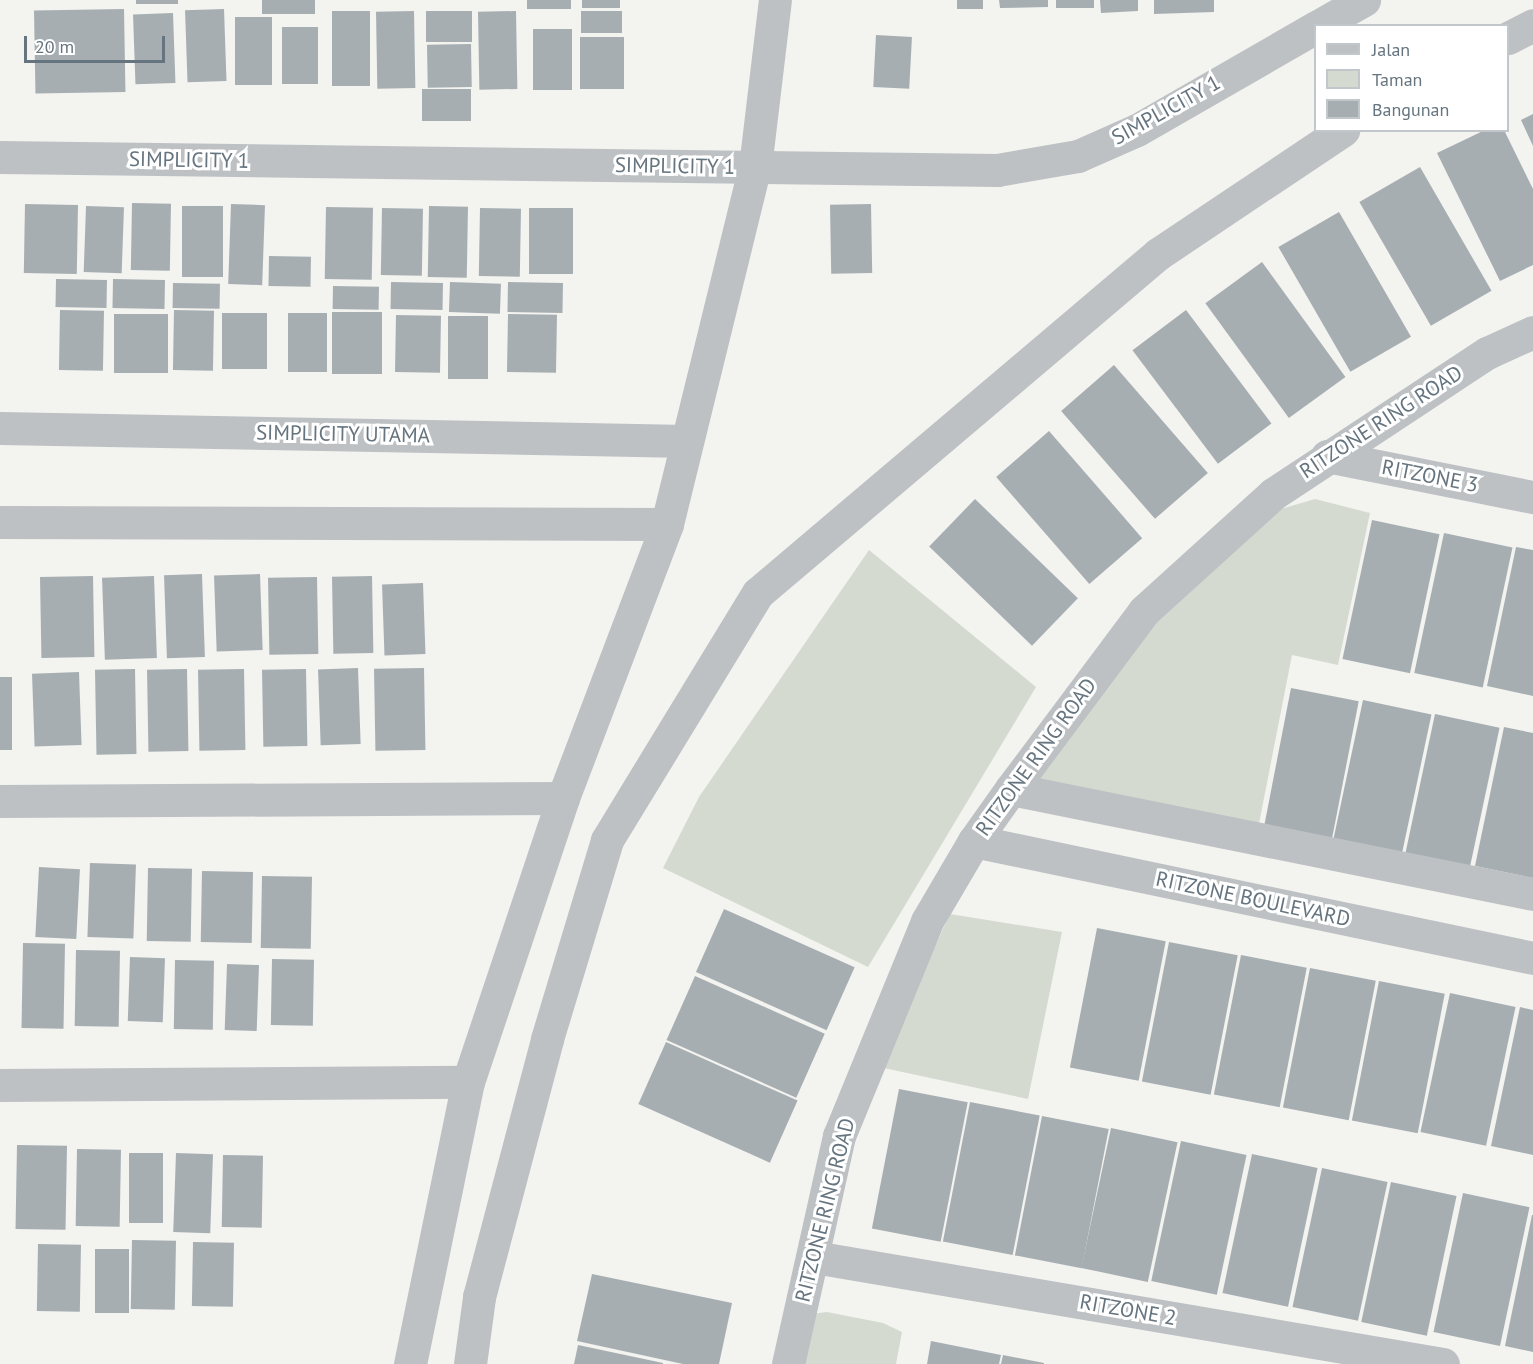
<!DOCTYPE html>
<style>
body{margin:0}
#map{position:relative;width:1533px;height:1364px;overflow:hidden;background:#f3f3f0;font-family:"PT Sans",sans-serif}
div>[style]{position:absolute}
.green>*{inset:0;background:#d5dad1}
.building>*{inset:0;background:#a7aeb2;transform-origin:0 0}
.street>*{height:33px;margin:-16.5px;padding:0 16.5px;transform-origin:16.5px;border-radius:16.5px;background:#bdc1c4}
span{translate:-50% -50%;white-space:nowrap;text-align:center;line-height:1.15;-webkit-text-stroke:6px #fff;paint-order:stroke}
.street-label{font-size:21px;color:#65747e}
.legend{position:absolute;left:1314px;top:24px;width:195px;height:108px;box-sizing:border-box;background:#fff;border:2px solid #c1c7cb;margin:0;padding:8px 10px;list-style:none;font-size:18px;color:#65747e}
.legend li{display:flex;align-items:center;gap:12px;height:30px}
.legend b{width:30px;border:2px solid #c1c7cb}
.scale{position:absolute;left:24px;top:36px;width:141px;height:27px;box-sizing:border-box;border:3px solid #65747e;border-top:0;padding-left:8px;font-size:18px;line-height:21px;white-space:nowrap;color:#65747e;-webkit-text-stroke:4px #fff;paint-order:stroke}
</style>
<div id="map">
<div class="green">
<i style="clip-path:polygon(1315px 499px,1370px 513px,1338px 665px,1292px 655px,1256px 839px,1026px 803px,1045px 751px,1155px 614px,1274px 511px)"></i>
<i style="clip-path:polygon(869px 550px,1036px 687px,868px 967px,663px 868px,699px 797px)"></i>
<i style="clip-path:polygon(950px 914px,1062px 932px,1028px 1099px,879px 1067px)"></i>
<i style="clip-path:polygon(827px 1312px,883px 1323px,902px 1332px,896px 1364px,791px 1364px,803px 1315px)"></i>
</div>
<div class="building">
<i style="left:136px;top:0;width:42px;height:4px"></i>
<i style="left:262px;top:0;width:53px;height:14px"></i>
<i style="left:527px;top:0;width:44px;height:9px"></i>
<i style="left:582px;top:0;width:38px;height:8px"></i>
<i style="left:957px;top:0;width:26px;height:9px"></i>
<i style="clip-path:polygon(999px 0,1048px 0,1048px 7px,1000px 8px)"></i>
<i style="left:1056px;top:0;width:38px;height:8px"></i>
<i style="clip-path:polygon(1100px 0,1138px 0,1138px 11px,1101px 13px)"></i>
<i style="clip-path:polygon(1154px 0,1214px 0,1214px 12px,1154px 14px)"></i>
<i style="left:124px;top:9px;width:83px;height:90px;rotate:89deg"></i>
<i style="left:224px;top:9px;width:72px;height:39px;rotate:88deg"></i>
<i style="left:332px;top:11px;width:38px;height:75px"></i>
<i style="left:414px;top:11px;width:77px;height:38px;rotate:89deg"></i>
<i style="left:426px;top:11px;width:46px;height:31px"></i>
<i style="left:516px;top:11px;width:78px;height:38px;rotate:89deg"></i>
<i style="left:622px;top:11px;width:22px;height:41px;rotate:90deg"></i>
<i style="left:173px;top:13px;width:70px;height:40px;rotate:88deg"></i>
<i style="left:235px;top:17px;width:37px;height:68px"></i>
<i style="left:282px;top:27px;width:36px;height:57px"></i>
<i style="left:533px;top:29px;width:39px;height:61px"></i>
<i style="left:876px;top:35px;width:36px;height:52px;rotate:3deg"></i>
<i style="left:580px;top:37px;width:44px;height:52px"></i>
<i style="left:471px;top:44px;width:43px;height:44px;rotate:89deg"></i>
<i style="left:471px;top:89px;width:32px;height:49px;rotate:90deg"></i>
<i style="clip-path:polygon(1533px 114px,1533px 146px,1521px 120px)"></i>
<i style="clip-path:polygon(1485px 130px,1504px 130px,1533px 189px,1533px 265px,1500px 281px,1437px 153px)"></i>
<i style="left:1420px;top:167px;width:143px;height:70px;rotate:60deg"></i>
<i style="left:132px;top:203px;width:39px;height:67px;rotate:1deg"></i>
<i style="left:25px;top:204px;width:53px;height:69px;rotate:1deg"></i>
<i style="left:231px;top:204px;width:34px;height:80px;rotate:2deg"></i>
<i style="left:871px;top:204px;width:69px;height:41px;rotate:89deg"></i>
<i style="left:86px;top:206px;width:38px;height:66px;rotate:2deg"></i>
<i style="left:182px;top:206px;width:41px;height:71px"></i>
<i style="left:429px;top:206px;width:39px;height:71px;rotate:1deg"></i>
<i style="left:326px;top:207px;width:47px;height:72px;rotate:1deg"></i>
<i style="left:382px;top:208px;width:41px;height:67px;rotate:1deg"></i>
<i style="left:480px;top:208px;width:41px;height:68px;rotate:1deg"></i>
<i style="left:529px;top:208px;width:44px;height:66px"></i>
<i style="left:1339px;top:212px;width:144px;height:70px;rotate:60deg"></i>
<i style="left:269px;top:256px;width:42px;height:30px;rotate:1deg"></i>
<i style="left:1262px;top:262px;width:142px;height:70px;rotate:54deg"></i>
<i style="left:56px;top:279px;width:51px;height:28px;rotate:1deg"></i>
<i style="left:113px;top:279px;width:52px;height:29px;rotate:1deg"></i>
<i style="left:391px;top:282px;width:52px;height:27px;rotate:1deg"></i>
<i style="left:450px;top:282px;width:51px;height:30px;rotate:2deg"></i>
<i style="left:508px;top:282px;width:55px;height:30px;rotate:1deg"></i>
<i style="left:173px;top:283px;width:47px;height:25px;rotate:1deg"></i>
<i style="left:333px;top:286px;width:46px;height:23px;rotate:1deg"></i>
<i style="left:60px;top:310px;width:44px;height:60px;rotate:1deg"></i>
<i style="left:174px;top:310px;width:40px;height:60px;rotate:1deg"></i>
<i style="left:1186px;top:310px;width:142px;height:67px;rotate:53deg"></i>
<i style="left:332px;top:312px;width:50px;height:62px"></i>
<i style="left:222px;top:313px;width:45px;height:56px"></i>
<i style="left:288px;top:313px;width:39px;height:59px"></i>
<i style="left:114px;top:314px;width:54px;height:59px"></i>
<i style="left:508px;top:314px;width:49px;height:58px;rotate:1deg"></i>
<i style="left:396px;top:315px;width:45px;height:57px;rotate:1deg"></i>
<i style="left:448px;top:316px;width:40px;height:63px"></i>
<i style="left:1114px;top:365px;width:143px;height:70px;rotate:49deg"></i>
<i style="left:1049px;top:431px;width:142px;height:70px;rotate:49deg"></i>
<i style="left:975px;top:499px;width:143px;height:66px;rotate:44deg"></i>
<i style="left:1372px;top:520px;width:69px;height:142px;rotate:12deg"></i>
<i style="left:1444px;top:533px;width:70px;height:143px;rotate:12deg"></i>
<i style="clip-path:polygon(1516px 547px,1533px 550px,1533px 696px,1487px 686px)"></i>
<i style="left:202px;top:574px;width:83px;height:38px;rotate:88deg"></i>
<i style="left:260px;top:574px;width:76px;height:46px;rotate:88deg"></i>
<i style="left:93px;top:576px;width:81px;height:53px;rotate:89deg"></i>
<i style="left:154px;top:576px;width:82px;height:52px;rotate:88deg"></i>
<i style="left:372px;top:576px;width:77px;height:40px;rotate:89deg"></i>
<i style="left:317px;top:577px;width:77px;height:49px;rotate:89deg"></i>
<i style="left:423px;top:583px;width:71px;height:41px;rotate:88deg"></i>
<i style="left:358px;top:668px;width:76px;height:40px;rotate:88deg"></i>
<i style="left:424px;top:668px;width:82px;height:50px;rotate:89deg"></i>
<i style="left:135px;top:669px;width:85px;height:40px;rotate:89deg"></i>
<i style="left:187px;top:669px;width:82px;height:40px;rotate:89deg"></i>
<i style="left:244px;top:669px;width:81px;height:46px;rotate:89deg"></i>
<i style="left:306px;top:669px;width:77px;height:44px;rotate:89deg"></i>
<i style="left:79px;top:672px;width:73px;height:47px;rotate:88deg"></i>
<i style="left:0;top:677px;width:12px;height:73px"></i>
<i style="left:1291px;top:688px;width:69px;height:141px;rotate:11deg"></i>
<i style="left:1363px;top:700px;width:70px;height:143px;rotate:12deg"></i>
<i style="left:1435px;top:714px;width:66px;height:142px;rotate:12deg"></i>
<i style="clip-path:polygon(1504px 727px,1533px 733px,1533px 878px,1475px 866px)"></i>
<i style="left:90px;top:863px;width:46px;height:74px;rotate:2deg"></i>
<i style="left:39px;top:867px;width:41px;height:70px;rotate:3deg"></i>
<i style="left:148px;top:868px;width:44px;height:73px;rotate:1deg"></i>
<i style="left:202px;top:871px;width:51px;height:71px;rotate:1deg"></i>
<i style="left:262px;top:876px;width:50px;height:72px;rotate:1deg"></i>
<i style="left:724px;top:909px;width:143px;height:69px;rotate:24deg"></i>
<i style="left:1097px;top:928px;width:70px;height:142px;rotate:11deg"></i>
<i style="left:1169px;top:942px;width:70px;height:142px;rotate:11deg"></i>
<i style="left:23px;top:943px;width:42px;height:85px;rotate:1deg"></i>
<i style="left:76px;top:950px;width:44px;height:76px;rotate:1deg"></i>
<i style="left:1241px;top:955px;width:67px;height:142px;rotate:11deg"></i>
<i style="left:130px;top:957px;width:35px;height:64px;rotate:2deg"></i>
<i style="left:272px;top:959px;width:42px;height:66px;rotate:1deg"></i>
<i style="left:175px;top:960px;width:39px;height:69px;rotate:1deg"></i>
<i style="left:227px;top:964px;width:32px;height:66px;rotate:2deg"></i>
<i style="left:1310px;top:968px;width:67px;height:142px;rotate:11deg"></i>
<i style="left:695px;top:976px;width:142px;height:70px;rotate:24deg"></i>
<i style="left:1379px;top:981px;width:67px;height:142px;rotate:11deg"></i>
<i style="left:1450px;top:993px;width:67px;height:142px;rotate:12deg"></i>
<i style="clip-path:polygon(1520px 1007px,1533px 1010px,1533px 1155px,1491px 1146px)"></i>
<i style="left:666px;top:1042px;width:144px;height:68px;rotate:24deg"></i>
<i style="left:899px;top:1089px;width:70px;height:142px;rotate:11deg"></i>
<i style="left:970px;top:1102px;width:71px;height:142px;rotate:11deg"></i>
<i style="left:1042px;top:1116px;width:68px;height:142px;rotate:11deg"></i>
<i style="left:1111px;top:1128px;width:68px;height:143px;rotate:12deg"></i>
<i style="left:1181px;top:1141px;width:67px;height:143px;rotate:12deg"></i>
<i style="left:17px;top:1145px;width:50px;height:84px;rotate:1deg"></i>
<i style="left:77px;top:1149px;width:44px;height:77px;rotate:1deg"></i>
<i style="left:129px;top:1153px;width:34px;height:70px"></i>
<i style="left:176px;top:1153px;width:37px;height:79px;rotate:2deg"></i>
<i style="left:1252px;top:1154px;width:67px;height:142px;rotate:12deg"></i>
<i style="left:223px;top:1155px;width:40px;height:72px;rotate:1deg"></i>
<i style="left:1322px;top:1168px;width:67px;height:142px;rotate:12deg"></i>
<i style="left:1391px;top:1182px;width:67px;height:143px;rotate:12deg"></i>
<i style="left:1463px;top:1193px;width:68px;height:142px;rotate:12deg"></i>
<i style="clip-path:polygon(1532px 1215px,1533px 1215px,1533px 1352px,1505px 1346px)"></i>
<i style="left:132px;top:1240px;width:44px;height:69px;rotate:1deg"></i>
<i style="left:193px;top:1242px;width:41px;height:64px;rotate:1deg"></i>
<i style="left:38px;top:1244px;width:43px;height:67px;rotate:1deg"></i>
<i style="left:95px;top:1249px;width:34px;height:64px"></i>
<i style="clip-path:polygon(592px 1274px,732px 1303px,719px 1364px,683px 1364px,577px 1341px)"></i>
<i style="clip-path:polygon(931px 1341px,1001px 1355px,999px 1364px,927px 1364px)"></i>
<i style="clip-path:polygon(578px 1345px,663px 1363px,663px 1364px,574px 1364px)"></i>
<i style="clip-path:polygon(1003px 1355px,1044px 1363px,1044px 1364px,1001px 1364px)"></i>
</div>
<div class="street">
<i style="left:1318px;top:26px;width:53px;rotate:-29.5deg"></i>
<i style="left:1508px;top:38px;width:28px;rotate:-27deg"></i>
<i style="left:0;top:157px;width:997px;rotate:0.75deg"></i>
<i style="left:997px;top:170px;width:82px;rotate:-9.8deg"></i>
<i style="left:1078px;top:156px;width:64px;rotate:-23.8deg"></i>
<i style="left:1137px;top:130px;width:207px;rotate:-29.9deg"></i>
<i style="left:0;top:428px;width:687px;rotate:1.08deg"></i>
<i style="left:1327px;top:456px;width:210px;rotate:11.3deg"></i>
<i style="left:0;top:522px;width:667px;rotate:0.17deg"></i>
<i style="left:1011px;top:789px;width:532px;rotate:11.37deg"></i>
<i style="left:0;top:801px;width:563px;rotate:-0.31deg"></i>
<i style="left:974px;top:841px;width:571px;rotate:11.82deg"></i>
<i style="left:0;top:1085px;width:468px;rotate:-0.4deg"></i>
<i style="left:814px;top:1257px;width:638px;rotate:9.65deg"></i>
<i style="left:410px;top:1364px;width:288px;rotate:-78.4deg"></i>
<i style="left:468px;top:1082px;width:299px;rotate:-71.5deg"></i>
<i style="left:563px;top:798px;width:293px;rotate:-69.2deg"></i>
<i style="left:667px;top:524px;width:368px;rotate:-76.2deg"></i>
<i style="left:755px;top:167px;width:168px;rotate:-83.2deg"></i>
<i style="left:470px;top:1364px;width:68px;rotate:-82.3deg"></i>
<i style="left:479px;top:1297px;width:267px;rotate:-75.2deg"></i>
<i style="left:547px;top:1039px;width:208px;rotate:-73.2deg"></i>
<i style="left:607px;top:840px;width:289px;rotate:-58.6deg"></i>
<i style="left:758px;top:593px;width:524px;rotate:-40.28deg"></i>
<i style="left:1158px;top:254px;width:223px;rotate:-33.8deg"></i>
<i style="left:788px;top:1364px;width:234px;rotate:-77.4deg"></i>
<i style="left:839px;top:1136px;width:232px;rotate:-67.7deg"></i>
<i style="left:927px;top:921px;width:93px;rotate:-59.6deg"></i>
<i style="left:974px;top:841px;width:64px;rotate:-54.6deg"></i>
<i style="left:1011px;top:789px;width:222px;rotate:-53.2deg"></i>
<i style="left:1144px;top:611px;width:174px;rotate:-42.2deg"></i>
<i style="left:1273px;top:494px;width:256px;rotate:-33.4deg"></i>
<i style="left:1487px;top:353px;width:51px;rotate:-24.5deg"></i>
</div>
<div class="street-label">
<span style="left:1166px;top:110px;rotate:-29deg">SIMPLICITY 1</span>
<span style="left:189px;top:160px;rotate:1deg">SIMPLICITY 1</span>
<span style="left:675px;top:166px;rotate:1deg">SIMPLICITY 1</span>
<span style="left:1381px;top:422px;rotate:-33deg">RITZONE RING ROAD</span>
<span style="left:343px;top:434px;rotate:1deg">SIMPLICITY UTAMA</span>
<span style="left:1430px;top:476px;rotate:11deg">RITZONE 3</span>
<span style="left:1036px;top:757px;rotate:-54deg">RITZONE RING ROAD</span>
<span style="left:1253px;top:899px;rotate:12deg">RITZONE BOULEVARD</span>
<span style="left:825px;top:1210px;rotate:-76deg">RITZONE RING ROAD</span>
<span style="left:1128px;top:1310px;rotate:10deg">RITZONE 2</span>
</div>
<ul class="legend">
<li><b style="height:8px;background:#bdc1c4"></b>Jalan</li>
<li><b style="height:16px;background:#d5dad1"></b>Taman</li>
<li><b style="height:16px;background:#a7aeb2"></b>Bangunan</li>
</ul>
<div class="scale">20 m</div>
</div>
